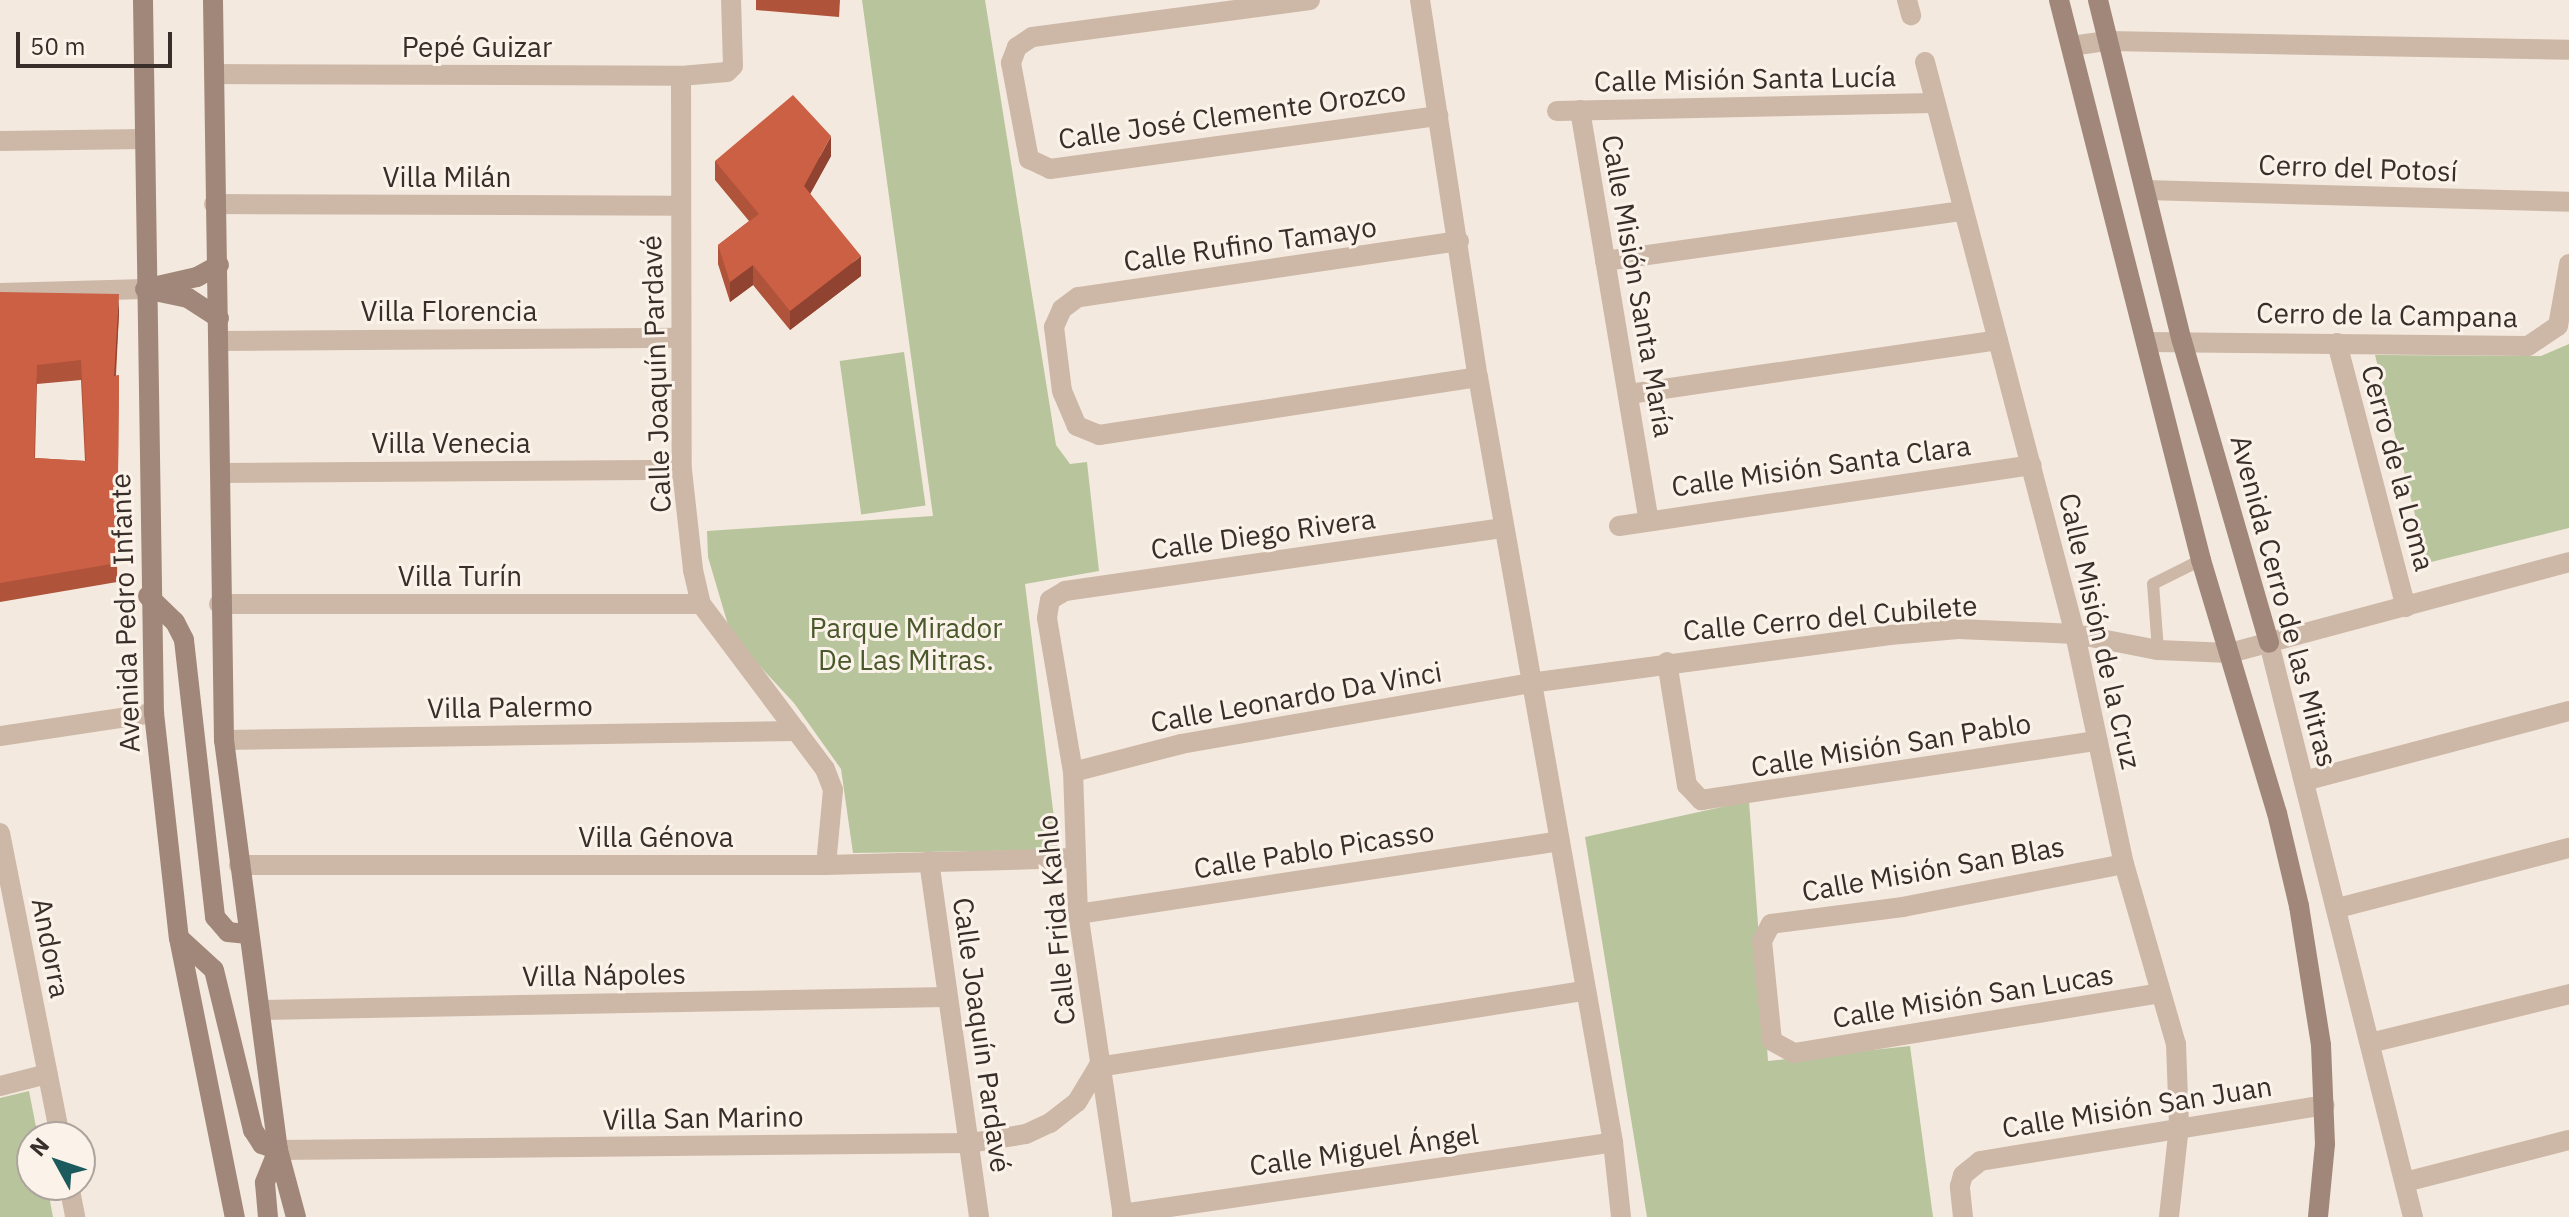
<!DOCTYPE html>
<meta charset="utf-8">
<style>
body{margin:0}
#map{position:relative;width:2569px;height:1217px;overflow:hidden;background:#f4e9de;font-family:"IBM Plex Sans",sans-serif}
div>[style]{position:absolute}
.green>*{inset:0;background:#b8c49c;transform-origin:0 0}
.lane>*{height:12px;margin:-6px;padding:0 6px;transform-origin:6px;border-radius:6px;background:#cdb8a8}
.street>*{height:20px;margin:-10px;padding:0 10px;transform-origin:10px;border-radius:10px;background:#cdb8a8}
.secondary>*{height:20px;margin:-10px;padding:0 10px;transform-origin:10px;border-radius:10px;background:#a1877a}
.wall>*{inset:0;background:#af533a}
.shaded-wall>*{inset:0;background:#8f4330}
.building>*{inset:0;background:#cc6044}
span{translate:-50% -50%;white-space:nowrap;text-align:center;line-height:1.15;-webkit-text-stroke:6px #fbf3ea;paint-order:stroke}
.street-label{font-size:28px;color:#392e29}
.park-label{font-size:28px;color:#4a592b}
.north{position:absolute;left:16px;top:1121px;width:80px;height:80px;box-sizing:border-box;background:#fbf3ea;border:2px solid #ada49d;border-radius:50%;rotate:310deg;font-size:22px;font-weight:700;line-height:32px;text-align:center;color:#392e29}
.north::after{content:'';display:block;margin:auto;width:28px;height:36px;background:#1c5b5d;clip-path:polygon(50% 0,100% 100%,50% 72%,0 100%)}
.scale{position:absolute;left:16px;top:32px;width:156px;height:36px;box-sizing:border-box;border:4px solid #392e29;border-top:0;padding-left:10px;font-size:24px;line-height:28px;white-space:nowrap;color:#392e29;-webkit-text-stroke:6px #fbf3ea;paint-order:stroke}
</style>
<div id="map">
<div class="green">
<i style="clip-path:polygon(862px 0,985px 0,1056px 445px,1070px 464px,1087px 462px,1099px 571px,1025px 584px,1058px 850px,853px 853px,841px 769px,794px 703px,731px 635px,708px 557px,707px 531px,933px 516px)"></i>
<i style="clip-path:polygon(2569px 344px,2569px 528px,2427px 563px,2375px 355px,2541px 356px)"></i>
<i style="left:904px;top:352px;width:155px;height:65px;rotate:82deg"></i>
<i style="clip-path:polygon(1749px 801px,1768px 1061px,1910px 1046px,1933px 1217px,1647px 1217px,1585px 837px)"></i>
<i style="clip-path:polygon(29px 1091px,38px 1137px,32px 1137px,32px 1185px,47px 1185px,53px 1217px,0 1217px,0 1098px)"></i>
</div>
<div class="lane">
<i style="left:2158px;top:650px;width:66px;rotate:-94.3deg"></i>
<i style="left:2153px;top:584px;width:54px;rotate:-26.6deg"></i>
</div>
<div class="street">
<i style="left:1310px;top:0;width:280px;rotate:172.4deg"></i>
<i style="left:1032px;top:37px;width:18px;rotate:146deg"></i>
<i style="left:1017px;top:47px;width:17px;rotate:111deg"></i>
<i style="left:1011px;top:63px;width:98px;rotate:79.4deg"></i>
<i style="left:1029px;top:159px;width:23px;rotate:25deg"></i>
<i style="left:1050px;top:169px;width:392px;rotate:-7.8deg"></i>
<i style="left:1420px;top:0;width:381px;rotate:81.3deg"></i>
<i style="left:1478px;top:377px;width:777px;rotate:79.99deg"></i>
<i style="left:1613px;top:1142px;width:75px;rotate:83.9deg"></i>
<i style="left:1907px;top:0;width:16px;rotate:75deg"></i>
<i style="left:2071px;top:46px;width:37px;rotate:-8deg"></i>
<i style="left:2108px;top:41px;width:461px;rotate:1.1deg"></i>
<i style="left:1925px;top:62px;width:591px;rotate:75.31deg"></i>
<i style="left:2075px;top:634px;width:235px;rotate:78deg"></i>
<i style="left:2124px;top:864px;width:187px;rotate:73.9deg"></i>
<i style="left:2176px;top:1044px;width:82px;rotate:87.9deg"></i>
<i style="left:2179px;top:1126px;width:92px;rotate:96.3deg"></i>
<i style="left:215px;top:74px;width:466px;rotate:0.2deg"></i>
<i style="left:681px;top:76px;width:46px;rotate:-5deg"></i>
<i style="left:727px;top:72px;width:8px;rotate:-45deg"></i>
<i style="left:733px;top:66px;width:66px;rotate:-91.7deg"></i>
<i style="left:681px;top:76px;width:394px;rotate:89.9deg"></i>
<i style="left:682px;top:470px;width:101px;rotate:83.7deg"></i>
<i style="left:693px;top:570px;width:35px;rotate:77deg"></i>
<i style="left:701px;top:604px;width:206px;rotate:53.1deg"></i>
<i style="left:825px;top:769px;width:22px;rotate:69deg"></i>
<i style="left:833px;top:790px;width:75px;rotate:95.3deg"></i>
<i style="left:1580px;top:110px;width:414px;rotate:80.5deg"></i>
<i style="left:1557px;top:111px;width:377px;rotate:-1.2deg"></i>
<i style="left:0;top:141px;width:145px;rotate:-0.8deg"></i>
<i style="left:2145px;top:190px;width:424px;rotate:1.6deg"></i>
<i style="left:214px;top:204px;width:466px;rotate:0.2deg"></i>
<i style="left:1459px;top:241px;width:385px;rotate:171.6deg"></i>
<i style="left:1078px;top:297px;width:20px;rotate:143deg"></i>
<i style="left:1062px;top:309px;width:20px;rotate:114deg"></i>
<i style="left:1054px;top:327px;width:64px;rotate:82.9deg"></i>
<i style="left:1062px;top:391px;width:38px;rotate:67deg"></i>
<i style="left:1077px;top:426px;width:24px;rotate:22deg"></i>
<i style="left:1099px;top:435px;width:383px;rotate:-8.7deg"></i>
<i style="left:1605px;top:261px;width:359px;rotate:-8deg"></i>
<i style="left:0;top:293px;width:145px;rotate:-1.6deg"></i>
<i style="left:219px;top:341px;width:462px;rotate:-0.4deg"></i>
<i style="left:2146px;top:342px;width:382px;rotate:0.6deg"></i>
<i style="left:2528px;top:346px;width:36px;rotate:-34deg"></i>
<i style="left:2558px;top:326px;width:63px;rotate:-79.9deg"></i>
<i style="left:2337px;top:343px;width:273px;rotate:75.4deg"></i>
<i style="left:1629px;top:394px;width:373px;rotate:-8.3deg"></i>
<i style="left:221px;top:473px;width:461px;rotate:-0.4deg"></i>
<i style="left:1619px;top:526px;width:417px;rotate:-8.4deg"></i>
<i style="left:219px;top:604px;width:482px"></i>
<i style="left:2269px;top:643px;width:592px;rotate:75.92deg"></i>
<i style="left:1667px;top:662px;width:125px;rotate:80.8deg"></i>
<i style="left:1687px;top:785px;width:21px;rotate:47deg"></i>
<i style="left:1701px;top:800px;width:401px;rotate:-8.5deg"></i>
<i style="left:0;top:736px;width:156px;rotate:-8.5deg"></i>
<i style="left:224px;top:740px;width:573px;rotate:-0.9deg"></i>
<i style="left:1073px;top:772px;width:112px;rotate:-14.5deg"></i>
<i style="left:1181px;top:744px;width:354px;rotate:-9.9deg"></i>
<i style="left:1530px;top:683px;width:363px;rotate:-7.6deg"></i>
<i style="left:1890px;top:635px;width:68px;rotate:-5deg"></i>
<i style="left:1958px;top:629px;width:117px;rotate:2.4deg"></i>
<i style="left:2075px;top:634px;width:85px;rotate:10.9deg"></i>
<i style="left:2158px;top:650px;width:72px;rotate:2.4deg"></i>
<i style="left:2230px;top:653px;width:351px;rotate:-15deg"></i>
<i style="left:2304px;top:781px;width:274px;rotate:-14.8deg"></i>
<i style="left:0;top:833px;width:310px;rotate:78.8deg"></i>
<i style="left:929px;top:861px;width:359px;rotate:82deg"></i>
<i style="left:2124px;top:864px;width:225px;rotate:169deg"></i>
<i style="left:1903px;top:907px;width:133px;rotate:172.7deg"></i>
<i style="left:1771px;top:924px;width:19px;rotate:118deg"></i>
<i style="left:1762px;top:941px;width:100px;rotate:84.3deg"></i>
<i style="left:1772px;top:1041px;width:25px;rotate:29deg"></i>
<i style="left:1794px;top:1053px;width:371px;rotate:-9.3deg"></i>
<i style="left:239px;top:865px;width:587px"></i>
<i style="left:826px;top:865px;width:247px;rotate:-1.6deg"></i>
<i style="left:2338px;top:908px;width:239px;rotate:-14.6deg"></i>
<i style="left:1078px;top:914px;width:487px;rotate:-8.6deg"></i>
<i style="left:262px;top:1010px;width:684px;rotate:-1.09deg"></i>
<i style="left:2370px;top:1043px;width:205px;rotate:-13.8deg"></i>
<i style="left:0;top:1086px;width:49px;rotate:-14.3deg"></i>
<i style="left:278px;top:1150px;width:692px;rotate:-0.58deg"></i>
<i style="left:970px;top:1143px;width:57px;rotate:-9.1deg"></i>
<i style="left:1026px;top:1134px;width:26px;rotate:-25deg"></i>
<i style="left:1050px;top:1123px;width:34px;rotate:-38deg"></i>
<i style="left:1077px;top:1102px;width:41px;rotate:-59deg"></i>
<i style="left:1098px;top:1067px;width:493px;rotate:-8.9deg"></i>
<i style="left:2405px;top:1182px;width:169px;rotate:-14.4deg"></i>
<i style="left:69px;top:1185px;width:33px;rotate:79deg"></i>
<i style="left:1122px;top:1214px;width:496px;rotate:-8.3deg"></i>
<i style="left:1123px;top:1217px;width:306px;rotate:-98.4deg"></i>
<i style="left:1078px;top:914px;width:142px;rotate:-92deg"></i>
<i style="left:1073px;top:772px;width:156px;rotate:-99.6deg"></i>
<i style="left:1047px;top:618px;width:18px;rotate:-81deg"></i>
<i style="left:1050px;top:600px;width:17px;rotate:-31deg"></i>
<i style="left:1065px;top:591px;width:443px;rotate:-8.2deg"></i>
<i style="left:1963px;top:1217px;width:31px;rotate:-96deg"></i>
<i style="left:1960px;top:1186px;width:11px;rotate:-75deg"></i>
<i style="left:1963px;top:1175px;width:22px;rotate:-39deg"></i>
<i style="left:1980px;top:1161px;width:349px;rotate:-9.2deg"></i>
</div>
<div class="secondary">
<i style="left:143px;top:0;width:713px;rotate:89.12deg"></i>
<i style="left:154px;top:713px;width:226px;rotate:83.7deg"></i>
<i style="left:179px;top:938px;width:285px;rotate:78.7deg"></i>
<i style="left:213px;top:0;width:740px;rotate:89.15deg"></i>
<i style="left:224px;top:740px;width:414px;rotate:82.5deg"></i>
<i style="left:278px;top:1150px;width:69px;rotate:75deg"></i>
<i style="left:2059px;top:0;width:578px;rotate:75.77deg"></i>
<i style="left:2201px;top:560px;width:264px;rotate:73.3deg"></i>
<i style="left:2277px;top:813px;width:96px;rotate:76.7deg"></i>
<i style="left:2299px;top:906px;width:141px;rotate:81deg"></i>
<i style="left:2321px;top:1045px;width:99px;rotate:87.7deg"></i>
<i style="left:2325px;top:1144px;width:73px;rotate:95.5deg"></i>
<i style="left:2098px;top:0;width:351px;rotate:76.2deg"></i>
<i style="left:2182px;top:341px;width:314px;rotate:73.9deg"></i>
<i style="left:153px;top:287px;width:45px;rotate:-12.8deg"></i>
<i style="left:197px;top:277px;width:25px;rotate:-29deg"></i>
<i style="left:145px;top:289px;width:44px;rotate:11.8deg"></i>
<i style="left:188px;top:298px;width:37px;rotate:33deg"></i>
<i style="left:148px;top:596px;width:37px;rotate:44deg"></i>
<i style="left:175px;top:622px;width:20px;rotate:63deg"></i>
<i style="left:184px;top:640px;width:279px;rotate:83.6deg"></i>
<i style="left:215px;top:917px;width:20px;rotate:49deg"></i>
<i style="left:228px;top:932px;width:20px;rotate:6deg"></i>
<i style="left:179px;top:938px;width:47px;rotate:42.4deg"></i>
<i style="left:214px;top:970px;width:165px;rotate:76.3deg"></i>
<i style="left:253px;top:1130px;width:17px;rotate:57deg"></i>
<i style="left:262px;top:1144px;width:17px;rotate:21deg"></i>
<i style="left:278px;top:1150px;width:35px;rotate:112deg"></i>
<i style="left:265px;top:1183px;width:34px;rotate:85deg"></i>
</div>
<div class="wall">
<i style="clip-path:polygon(756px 0,840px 0,839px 17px,756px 10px)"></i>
<i style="clip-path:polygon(831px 156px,810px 194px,861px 276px,790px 330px,753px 285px,730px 302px,718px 264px,718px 245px,749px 221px,715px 180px,715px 161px)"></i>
<i style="clip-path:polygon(evenodd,0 292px,119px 313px,116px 376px,119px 375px,117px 582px,0 602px,0 292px,81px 380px,85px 461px,35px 458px,37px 384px,81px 380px)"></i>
</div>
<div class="shaded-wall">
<i style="clip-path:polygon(831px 136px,831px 156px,804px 205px,804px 186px)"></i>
<i style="clip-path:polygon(861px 256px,861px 276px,790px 330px,790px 311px)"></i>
<i style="clip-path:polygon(753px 265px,753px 285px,730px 302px,730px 282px)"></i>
<i style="clip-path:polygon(119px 294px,119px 313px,114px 395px,114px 376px)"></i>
</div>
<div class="building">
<i style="clip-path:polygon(793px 95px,831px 136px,804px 186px,861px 256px,790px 311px,753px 265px,730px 282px,718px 245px,759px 214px,715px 161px)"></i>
<i style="clip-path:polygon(evenodd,0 292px,119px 294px,114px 376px,119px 375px,117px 563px,0 583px,0 292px,81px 360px,86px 461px,34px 458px,37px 365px,81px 360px)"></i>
</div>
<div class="street-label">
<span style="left:477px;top:47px">Pepé Guizar</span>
<span style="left:1745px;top:79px;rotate:-1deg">Calle Misión Santa Lucía</span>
<span style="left:1232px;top:115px;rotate:-8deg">Calle José Clemente Orozco</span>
<span style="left:2358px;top:168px;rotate:2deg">Cerro del Potosí</span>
<span style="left:447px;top:177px">Villa Milán</span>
<span style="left:1250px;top:244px;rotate:-8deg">Calle Rufino Tamayo</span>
<span style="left:1638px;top:286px;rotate:80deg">Calle Misión Santa María</span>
<span style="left:449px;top:311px">Villa Florencia</span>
<span style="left:2387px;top:315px;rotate:1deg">Cerro de la Campana</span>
<span style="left:656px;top:374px;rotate:-92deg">Calle Joaquín Pardavé</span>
<span style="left:451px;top:443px">Villa Venecia</span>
<span style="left:1821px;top:466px;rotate:-8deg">Calle Misión Santa Clara</span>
<span style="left:2398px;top:468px;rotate:75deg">Cerro de la Loma</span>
<span style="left:1263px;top:534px;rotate:-8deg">Calle Diego Rivera</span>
<span style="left:460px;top:576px">Villa Turín</span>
<span style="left:2284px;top:601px;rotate:75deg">Avenida Cerro de las Mitras</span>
<span style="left:125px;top:613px;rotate:-92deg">Avenida Pedro Infante</span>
<span style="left:1830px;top:618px;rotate:-5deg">Calle Cerro del Cubilete</span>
<span style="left:2100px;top:631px;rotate:77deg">Calle Misión de la Cruz</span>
<span style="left:1296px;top:697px;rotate:-10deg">Calle Leonardo Da Vinci</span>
<span style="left:510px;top:707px;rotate:-1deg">Villa Palermo</span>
<span style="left:1891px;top:745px;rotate:-9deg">Calle Misión San Pablo</span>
<span style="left:656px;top:837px">Villa Génova</span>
<span style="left:1314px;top:850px;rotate:-9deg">Calle Pablo Picasso</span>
<span style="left:1933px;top:869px;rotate:-10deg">Calle Misión San Blas</span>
<span style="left:1056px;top:920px;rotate:-95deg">Calle Frida Kahlo</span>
<span style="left:51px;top:948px;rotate:79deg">Andorra</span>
<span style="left:604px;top:975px;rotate:-1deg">Villa Nápoles</span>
<span style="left:1973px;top:996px;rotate:-9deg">Calle Misión San Lucas</span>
<span style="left:982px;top:1035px;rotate:82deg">Calle Joaquín Pardavé</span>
<span style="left:2137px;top:1107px;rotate:-9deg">Calle Misión San Juan</span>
<span style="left:703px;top:1118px;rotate:-1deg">Villa San Marino</span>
<span style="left:1364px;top:1150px;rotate:-8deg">Calle Miguel Ángel</span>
</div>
<div class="park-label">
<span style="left:906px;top:644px">Parque Mirador<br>De Las Mitras.</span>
</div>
<div class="north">N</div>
<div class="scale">50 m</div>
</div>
